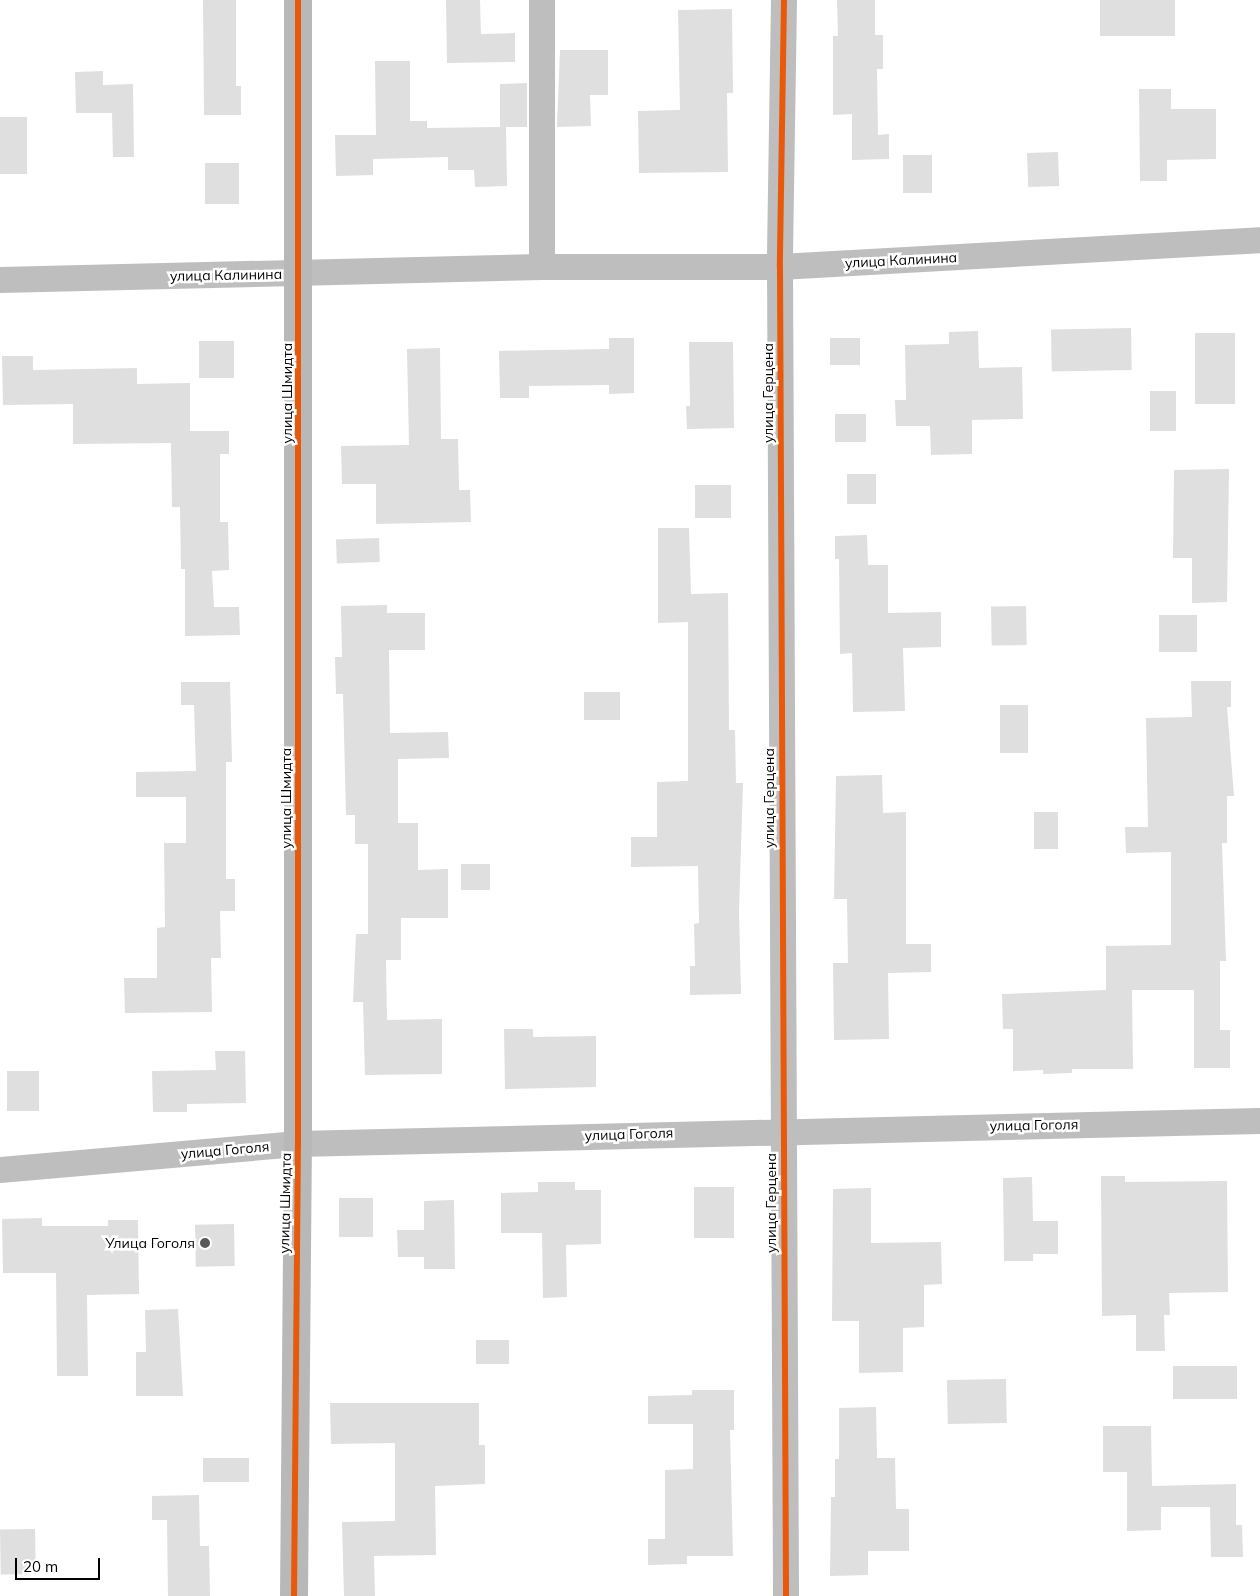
<!DOCTYPE html>
<meta charset="utf-8">
<style>
body{margin:0}
#map{position:relative;width:1260px;height:1596px;overflow:hidden;background:#fff;font-family:Mulish,sans-serif}
div>[style]{position:absolute}
.building>*{inset:0;background:#dfdfdf;transform-origin:0 0}
.street>*{height:26px;margin:-13px;padding:0 13px;transform-origin:13px;border-radius:13px;background:#bebebe}
.secondary>*{height:28px;margin:-14px;padding:0 14px;transform-origin:14px;border-radius:14px;background:#b8b8b8}
.cycleway>*{height:6px;margin:-3px;padding:0 3px;transform-origin:3px;border-radius:3px;background:#e8590c}
.dots>*{width:14px;height:14px;translate:-50% -50%;box-sizing:border-box;border:2px solid #fff;border-radius:50%}
span{translate:-50% -50%;white-space:nowrap;text-align:center;line-height:1.15;-webkit-text-stroke:5px #fff;paint-order:stroke}
.street-label{font-size:14px;color:#000}
.poi-label{font-size:14px;color:#000}
.right{translate:-100% -50%;text-align:right}
.scale{position:absolute;left:15px;top:1558px;width:85px;height:22px;box-sizing:border-box;border:2px solid #000;border-top:0;padding-left:6px;font-size:15px;line-height:18px;white-space:nowrap;color:#000;-webkit-text-stroke:4px #fff;paint-order:stroke}
</style>
<div id="map">
<div class="building">
<i style="clip-path:polygon(203px 0,236px 0,236px 86px,241px 86px,241px 115px,204px 115px)"></i>
<i style="clip-path:polygon(446px 0,480px 0,481px 34px,515px 33px,515px 62px,447px 63px)"></i>
<i style="clip-path:polygon(837px 0,875px 0,875px 35px,883px 35px,883px 69px,877px 69px,878px 135px,889px 134px,889px 159px,852px 160px,852px 114px,833px 115px,833px 36px,838px 36px)"></i>
<i style="left:1100px;top:0;width:75px;height:36px"></i>
<i style="clip-path:polygon(732px 9px,733px 93px,727px 93px,728px 172px,639px 173px,638px 111px,680px 110px,678px 10px)"></i>
<i style="clip-path:polygon(560px 50px,608px 50px,608px 95px,590px 95px,591px 126px,557px 127px)"></i>
<i style="clip-path:polygon(375px 61px,410px 61px,410px 121px,427px 121px,427px 128px,500px 127px,500px 84px,527px 83px,527px 127px,506px 127px,507px 186px,475px 187px,474px 170px,448px 170px,448px 157px,373px 159px,373px 175px,336px 176px,335px 135px,376px 135px)"></i>
<i style="clip-path:polygon(103px 71px,103px 85px,133px 84px,134px 157px,113px 157px,112px 113px,76px 113px,75px 72px)"></i>
<i style="clip-path:polygon(1139px 89px,1171px 89px,1171px 109px,1216px 109px,1216px 159px,1167px 160px,1167px 181px,1140px 181px)"></i>
<i style="left:0;top:117px;width:27px;height:57px"></i>
<i style="left:1058px;top:152px;width:34px;height:31px;rotate:88deg"></i>
<i style="left:932px;top:155px;width:38px;height:29px;rotate:90deg"></i>
<i style="left:205px;top:163px;width:34px;height:41px"></i>
<i style="left:1131px;top:328px;width:42px;height:80px;rotate:89deg"></i>
<i style="clip-path:polygon(978px 331px,979px 368px,1022px 367px,1023px 419px,972px 420px,972px 454px,931px 455px,930px 426px,896px 426px,895px 400px,906px 400px,905px 345px,949px 344px,949px 332px)"></i>
<i style="left:1195px;top:333px;width:40px;height:71px"></i>
<i style="clip-path:polygon(609px 338px,634px 338px,634px 393px,609px 394px,609px 385px,529px 386px,529px 398px,500px 398px,499px 351px,609px 349px)"></i>
<i style="left:830px;top:338px;width:30px;height:27px"></i>
<i style="left:199px;top:341px;width:35px;height:37px"></i>
<i style="clip-path:polygon(689px 342px,733px 342px,734px 428px,687px 429px,686px 406px,690px 406px)"></i>
<i style="clip-path:polygon(440px 348px,441px 439px,458px 439px,459px 490px,470px 490px,471px 522px,376px 524px,376px 484px,342px 484px,341px 446px,409px 445px,407px 349px)"></i>
<i style="clip-path:polygon(2px 356px,33px 356px,33px 370px,137px 368px,137px 384px,190px 383px,190px 431px,229px 431px,229px 454px,220px 454px,220px 522px,228px 522px,229px 570px,212px 571px,214px 607px,239px 607px,240px 635px,185px 636px,185px 569px,181px 569px,180px 507px,172px 507px,171px 443px,73px 444px,73px 404px,3px 405px)"></i>
<i style="left:1150px;top:391px;width:26px;height:40px"></i>
<i style="left:866px;top:414px;width:28px;height:31px;rotate:90deg"></i>
<i style="clip-path:polygon(1229px 469px,1227px 602px,1192px 603px,1192px 558px,1173px 558px,1174px 470px)"></i>
<i style="left:847px;top:474px;width:29px;height:30px"></i>
<i style="left:695px;top:485px;width:36px;height:33px"></i>
<i style="clip-path:polygon(658px 528px,689px 528px,691px 594px,728px 593px,729px 730px,735px 730px,736px 783px,743px 783px,739px 912px,741px 994px,690px 995px,690px 966px,695px 966px,694px 924px,699px 923px,698px 866px,631px 867px,631px 837px,657px 837px,657px 782px,688px 781px,688px 622px,658px 623px)"></i>
<i style="clip-path:polygon(867px 535px,868px 565px,888px 565px,888px 613px,941px 612px,941px 647px,903px 648px,905px 711px,853px 712px,852px 653px,840px 654px,839px 559px,835px 559px,835px 536px)"></i>
<i style="left:379px;top:538px;width:24px;height:43px;rotate:88deg"></i>
<i style="clip-path:polygon(387px 605px,387px 613px,425px 613px,425px 650px,389px 650px,390px 733px,448px 732px,449px 758px,398px 759px,398px 823px,418px 823px,418px 870px,448px 869px,448px 918px,401px 918px,401px 960px,386px 960px,387px 1020px,442px 1019px,442px 1074px,365px 1075px,363px 1002px,353px 1002px,356px 934px,368px 934px,368px 844px,355px 844px,355px 815px,346px 815px,343px 694px,336px 694px,335px 657px,342px 657px,341px 606px)"></i>
<i style="left:1026px;top:606px;width:39px;height:35px;rotate:89deg"></i>
<i style="left:1197px;top:615px;width:37px;height:38px;rotate:90deg"></i>
<i style="clip-path:polygon(1191px 681px,1231px 681px,1231px 707px,1227px 707px,1234px 796px,1227px 796px,1227px 843px,1222px 843px,1226px 961px,1220px 961px,1220px 1030px,1230px 1030px,1230px 1068px,1194px 1068px,1194px 990px,1132px 990px,1133px 1069px,1072px 1069px,1072px 1073px,1043px 1074px,1043px 1070px,1013px 1071px,1013px 1029px,1003px 1029px,1002px 994px,1106px 990px,1106px 946px,1171px 945px,1171px 852px,1126px 853px,1125px 827px,1148px 827px,1146px 718px,1192px 717px)"></i>
<i style="clip-path:polygon(181px 682px,230px 682px,232px 762px,226px 762px,226px 879px,235px 879px,235px 911px,220px 911px,221px 958px,211px 958px,212px 1012px,125px 1013px,124px 978px,157px 978px,157px 928px,165px 927px,164px 843px,186px 843px,186px 797px,136px 797px,136px 772px,196px 771px,194px 705px,181px 705px)"></i>
<i style="left:584px;top:692px;width:36px;height:28px"></i>
<i style="left:1000px;top:705px;width:28px;height:48px"></i>
<i style="clip-path:polygon(882px 775px,883px 813px,906px 812px,906px 944px,931px 944px,931px 972px,888px 973px,889px 1039px,834px 1040px,833px 963px,848px 963px,847px 899px,834px 899px,836px 776px)"></i>
<i style="left:1034px;top:812px;width:24px;height:37px"></i>
<i style="left:461px;top:864px;width:29px;height:26px"></i>
<i style="clip-path:polygon(504px 1029px,533px 1029px,533px 1037px,596px 1036px,596px 1087px,505px 1089px)"></i>
<i style="clip-path:polygon(215px 1051px,245px 1051px,246px 1103px,187px 1104px,187px 1112px,153px 1112px,152px 1071px,216px 1070px)"></i>
<i style="left:7px;top:1071px;width:32px;height:40px"></i>
<i style="clip-path:polygon(1101px 1176px,1125px 1176px,1125px 1182px,1227px 1181px,1228px 1292px,1169px 1293px,1170px 1315px,1164px 1315px,1165px 1351px,1136px 1351px,1136px 1315px,1102px 1316px)"></i>
<i style="clip-path:polygon(1032px 1177px,1033px 1221px,1058px 1221px,1058px 1254px,1033px 1254px,1033px 1261px,1004px 1261px,1003px 1178px)"></i>
<i style="clip-path:polygon(538px 1182px,575px 1182px,575px 1190px,601px 1190px,601px 1244px,566px 1245px,567px 1297px,543px 1298px,542px 1233px,501px 1233px,501px 1193px,538px 1192px)"></i>
<i style="left:694px;top:1187px;width:40px;height:51px"></i>
<i style="clip-path:polygon(871px 1188px,871px 1243px,941px 1242px,942px 1284px,924px 1285px,924px 1327px,903px 1328px,903px 1372px,859px 1373px,859px 1321px,832px 1321px,833px 1189px)"></i>
<i style="left:339px;top:1198px;width:34px;height:39px"></i>
<i style="clip-path:polygon(454px 1200px,455px 1269px,424px 1269px,424px 1257px,398px 1257px,397px 1230px,424px 1230px,424px 1201px)"></i>
<i style="clip-path:polygon(42px 1218px,42px 1226px,108px 1226px,108px 1220px,138px 1220px,139px 1294px,87px 1295px,88px 1376px,57px 1376px,56px 1273px,3px 1273px,2px 1219px)"></i>
<i style="left:234px;top:1224px;width:42px;height:39px;rotate:89deg"></i>
<i style="clip-path:polygon(178px 1309px,183px 1396px,136px 1396px,136px 1352px,146px 1352px,145px 1310px)"></i>
<i style="left:476px;top:1340px;width:33px;height:24px"></i>
<i style="left:1237px;top:1366px;width:33px;height:64px;rotate:90deg"></i>
<i style="left:1006px;top:1379px;width:44px;height:59px;rotate:89deg"></i>
<i style="clip-path:polygon(692px 1390px,734px 1390px,734px 1430px,730px 1430px,733px 1556px,687px 1556px,687px 1564px,648px 1565px,648px 1539px,665px 1539px,665px 1470px,693px 1469px,693px 1424px,648px 1424px,648px 1396px,692px 1395px)"></i>
<i style="clip-path:polygon(330px 1403px,479px 1403px,479px 1445px,485px 1445px,485px 1484px,435px 1486px,436px 1555px,374px 1556px,375px 1596px,344px 1596px,342px 1522px,395px 1521px,395px 1443px,331px 1444px)"></i>
<i style="clip-path:polygon(876px 1407px,877px 1458px,895px 1458px,896px 1509px,909px 1509px,909px 1551px,868px 1551px,868px 1575px,830px 1576px,831px 1497px,835px 1497px,835px 1459px,839px 1459px,839px 1408px)"></i>
<i style="clip-path:polygon(1103px 1426px,1151px 1426px,1152px 1486px,1236px 1484px,1236px 1525px,1242px 1525px,1243px 1557px,1211px 1557px,1210px 1507px,1161px 1507px,1161px 1530px,1127px 1531px,1127px 1472px,1103px 1472px)"></i>
<i style="left:249px;top:1458px;width:24px;height:46px;rotate:90deg"></i>
<i style="clip-path:polygon(199px 1495px,200px 1546px,209px 1546px,210px 1596px,168px 1596px,167px 1520px,152px 1520px,152px 1496px)"></i>
<i style="left:35px;top:1529px;width:45px;height:35px;rotate:89deg"></i>
</div>
<div class="street">
<i style="left:542px;top:0;width:267px;rotate:90deg"></i>
<i style="left:784px;top:0;width:267px;rotate:90.9deg"></i>
<i style="left:780px;top:267px;width:1329px;rotate:89.74deg"></i>
<i style="left:0;top:280px;width:542px;rotate:-1.37deg"></i>
<i style="left:542px;top:267px;width:238px"></i>
<i style="left:780px;top:267px;width:481px;rotate:-3.2deg"></i>
<i style="left:0;top:1170px;width:299px;rotate:-5deg"></i>
<i style="left:298px;top:1144px;width:962px;rotate:-1.37deg"></i>
</div>
<div class="secondary">
<i style="left:294px;top:1596px;width:452px;rotate:-89.5deg"></i>
<i style="left:298px;top:1144px;width:1144px;rotate:-90deg"></i>
</div>
<div class="cycleway">
<i style="left:784px;top:0;width:267px;rotate:90.9deg"></i>
<i style="left:780px;top:267px;width:1329px;rotate:89.74deg"></i>
<i style="left:294px;top:1596px;width:452px;rotate:-89.5deg"></i>
<i style="left:298px;top:1144px;width:1144px;rotate:-90deg"></i>
</div>
<div class="dots">
<i style="left:205px;top:1243px;background:#595959"></i>
</div>
<div class="street-label">
<span style="left:901px;top:260px;rotate:-3deg">улица Калинина</span>
<span style="left:226px;top:275px;rotate:-1deg">улица Калинина</span>
<span style="left:287px;top:393px;rotate:-90deg">улица Шмидта</span>
<span style="left:768px;top:393px;rotate:-90deg">улица Герцена</span>
<span style="left:286px;top:798px;rotate:-90deg">улица Шмидта</span>
<span style="left:769px;top:798px;rotate:-90deg">улица Герцена</span>
<span style="left:1034px;top:1125px;rotate:-1deg">улица Гоголя</span>
<span style="left:629px;top:1134px;rotate:-2deg">улица Гоголя</span>
<span style="left:225px;top:1150px;rotate:-5deg">улица Гоголя</span>
<span style="left:285px;top:1203px;rotate:-89deg">улица Шмидта</span>
<span style="left:771px;top:1203px;rotate:-90deg">улица Герцена</span>
</div>
<div class="poi-label">
<span class="right" style="left:195px;top:1243px">Улица Гоголя</span>
</div>
<div class="scale">20 m</div>
</div>
